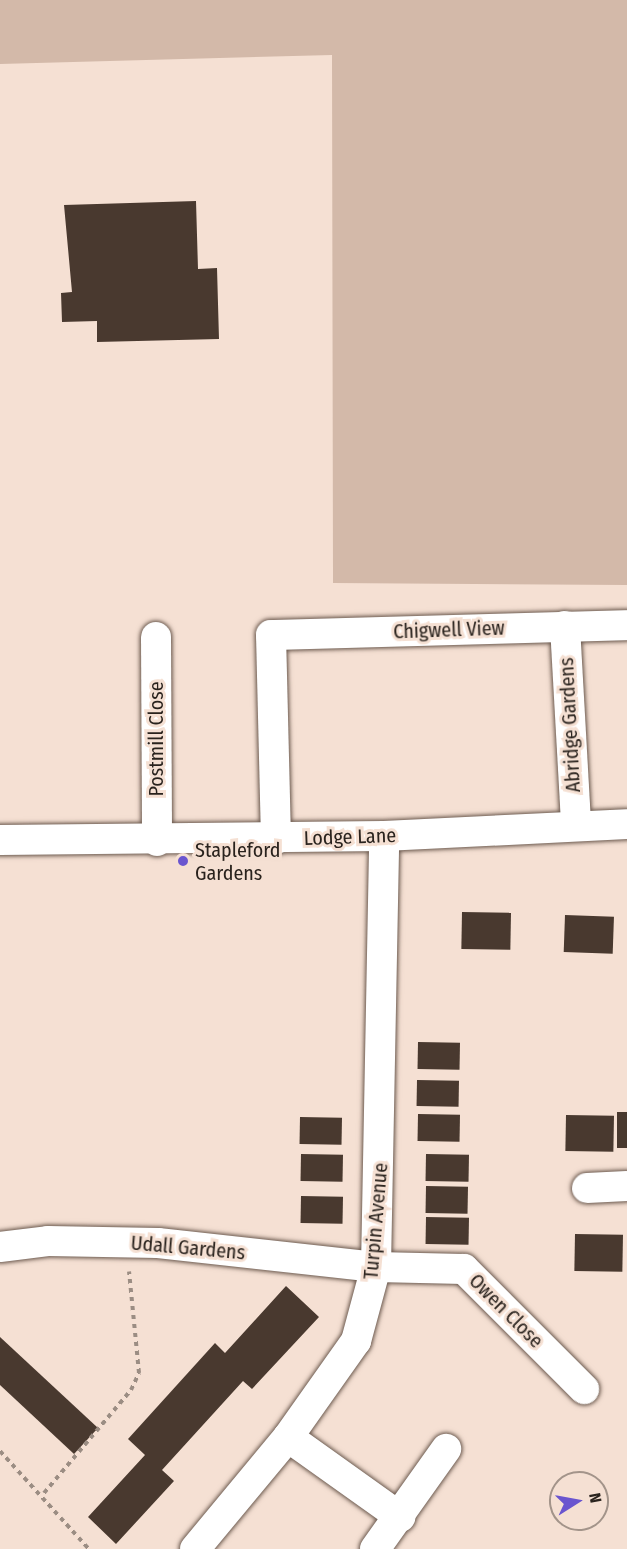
<!DOCTYPE html>
<style>
body{margin:0}
#map{position:relative;width:627px;height:1549px;overflow:hidden;background:#f5e0d3;font-family:"Fira Sans Condensed",sans-serif}
div>[style]{position:absolute}
.green>*{inset:0;background:#d3b9a9}
.building>*{inset:0;background:#49392f;transform-origin:0 0}
.path>*{height:4px;margin-top:-2px;transform-origin:0;background:repeating-linear-gradient(90deg,#9b8d83 0 4.5px,transparent 0 9px)}
.roads{filter:drop-shadow(0 0 2px #6d5b50) drop-shadow(0 0 2px #6d5b50)}
.minor>*{height:30px;margin:-15px;padding:0 15px;transform-origin:15px;border-radius:15px;background:#fff}
.dots>*{width:16px;height:16px;translate:-50% -50%;box-sizing:border-box;border:3px solid #f5e0d3;border-radius:50%}
span{translate:-50% -50%;white-space:nowrap;text-align:center;line-height:1.15;-webkit-text-stroke:6px #f5e0d3;paint-order:stroke}
.street-label{font-size:20px;color:#29221d}
.poi-label{font-size:20px;color:#29221d}
.left{translate:0 -50%;text-align:left}
.north{position:absolute;left:549px;top:1471px;width:60px;height:60px;box-sizing:border-box;background:#f5e0d3;border:2px solid #a3948a;border-radius:50%;rotate:79deg;font-size:16px;font-weight:700;line-height:24px;text-align:center;color:#29221d}
.north::after{content:'';display:block;margin:auto;width:21px;height:27px;background:#6a55cf;clip-path:polygon(50% 0,100% 100%,50% 72%,0 100%)}
</style>
<div id="map">
<div class="green">
<i style="clip-path:polygon(0 0,627px 0,627px 585px,333px 583px,332px 55px,0 64px)"></i>
</div>
<div class="building">
<i style="clip-path:polygon(196px 201px,198px 269px,217px 268px,219px 339px,97px 342px,97px 321px,62px 322px,61px 293px,72px 292px,64px 205px)"></i>
<i style="left:462px;top:912px;width:49px;height:37px;rotate:1deg"></i>
<i style="left:565px;top:915px;width:49px;height:37px;rotate:2deg"></i>
<i style="left:418px;top:1042px;width:42px;height:27px;rotate:1deg"></i>
<i style="left:417px;top:1080px;width:42px;height:26px;rotate:1deg"></i>
<i style="left:617px;top:1112px;width:10px;height:36px"></i>
<i style="left:418px;top:1114px;width:42px;height:27px;rotate:1deg"></i>
<i style="left:566px;top:1115px;width:48px;height:36px;rotate:1deg"></i>
<i style="left:300px;top:1117px;width:42px;height:27px;rotate:1deg"></i>
<i style="left:301px;top:1154px;width:42px;height:27px;rotate:1deg"></i>
<i style="left:426px;top:1154px;width:43px;height:27px;rotate:1deg"></i>
<i style="left:426px;top:1186px;width:42px;height:27px;rotate:1deg"></i>
<i style="left:301px;top:1196px;width:42px;height:27px;rotate:1deg"></i>
<i style="left:426px;top:1217px;width:43px;height:27px;rotate:1deg"></i>
<i style="left:575px;top:1234px;width:48px;height:37px;rotate:1deg"></i>
<i style="clip-path:polygon(286px 1286px,319px 1317px,252px 1389px,243px 1381px,162px 1470px,174px 1481px,116px 1544px,88px 1517px,145px 1455px,128px 1439px,215px 1343px,225px 1353px)"></i>
<i style="clip-path:polygon(0 1337px,98px 1428px,74px 1454px,0 1385px)"></i>
</div>
<div class="path">
<i style="left:0;top:1451px;width:132px;rotate:47.8deg"></i>
<i style="left:44px;top:1493px;width:135px;rotate:-49.8deg"></i>
<i style="left:131px;top:1390px;width:19px;rotate:-65deg"></i>
<i style="left:139px;top:1373px;width:102px;rotate:-95.6deg"></i>
</div>
<div class="roads">
<div class="minor">
<i style="left:565px;top:626px;width:199px;rotate:86.8deg"></i>
<i style="left:156px;top:637px;width:204px;rotate:89.7deg"></i>
<i style="left:276px;top:839px;width:204px;rotate:-91.4deg"></i>
<i style="left:271px;top:635px;width:356px;rotate:-1.6deg"></i>
<i style="left:0;top:840px;width:384px;rotate:-0.6deg"></i>
<i style="left:384px;top:836px;width:243px;rotate:-2.8deg"></i>
<i style="left:587px;top:1188px;width:40px;rotate:-2.9deg"></i>
<i style="left:0;top:1247px;width:48px;rotate:-7.1deg"></i>
<i style="left:48px;top:1241px;width:110px;rotate:1deg"></i>
<i style="left:158px;top:1243px;width:219px;rotate:6.3deg"></i>
<i style="left:376px;top:1267px;width:88px;rotate:1.3deg"></i>
<i style="left:464px;top:1269px;width:170px;rotate:45deg"></i>
<i style="left:288px;top:1437px;width:138px;rotate:35.5deg"></i>
<i style="left:195px;top:1549px;width:146px;rotate:-50.3deg"></i>
<i style="left:288px;top:1437px;width:118px;rotate:-54.7deg"></i>
<i style="left:356px;top:1341px;width:77px;rotate:-74.9deg"></i>
<i style="left:376px;top:1267px;width:431px;rotate:-88.9deg"></i>
<i style="left:375px;top:1549px;width:123px;rotate:-54.6deg"></i>
</div>
</div>
<div class="dots">
<i style="left:183px;top:861px;background:#6a55cf"></i>
</div>
<div class="street-label">
<span style="left:449px;top:630px;rotate:-2deg">Chigwell View</span>
<span style="left:570px;top:725px;rotate:-93deg">Abridge Gardens</span>
<span style="left:156px;top:739px;rotate:-90deg">Postmill Close</span>
<span style="left:350px;top:837px;rotate:-2deg">Lodge Lane</span>
<span style="left:376px;top:1221px;rotate:-85deg">Turpin Avenue</span>
<span style="left:188px;top:1248px;rotate:5deg">Udall Gardens</span>
<span style="left:506px;top:1311px;rotate:45deg">Owen Close</span>
</div>
<div class="poi-label">
<span class="left" style="left:195px;top:862px">Stapleford<br>Gardens</span>
</div>
<div class="north">N</div>
</div>
